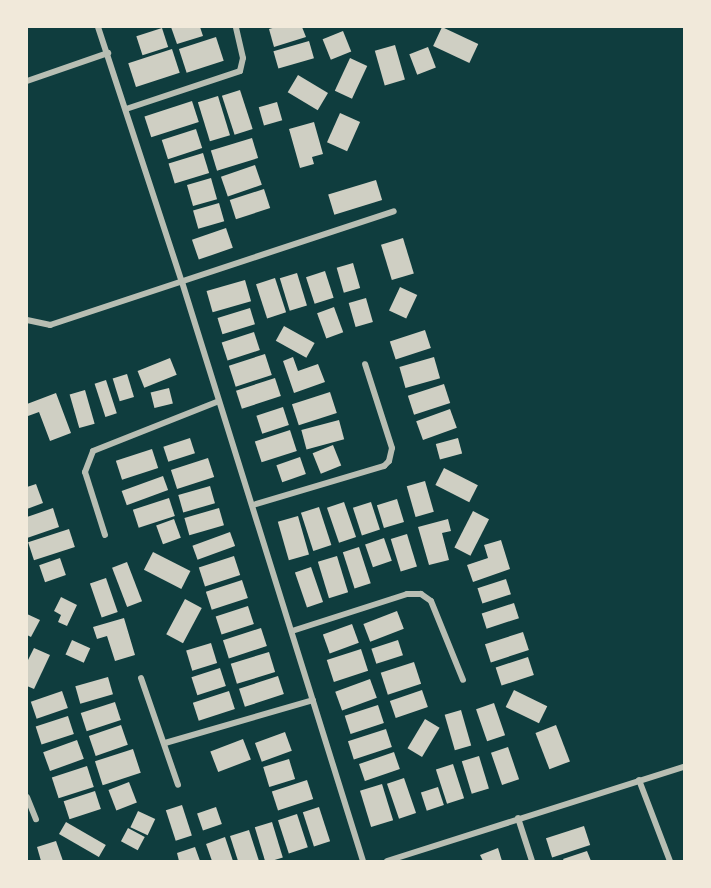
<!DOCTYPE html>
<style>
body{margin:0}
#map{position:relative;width:711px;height:888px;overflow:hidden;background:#0f3d3e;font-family:"Noto Serif",serif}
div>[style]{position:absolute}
.building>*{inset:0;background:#cfcfc3;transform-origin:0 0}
.minor>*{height:6px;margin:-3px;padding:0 3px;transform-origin:3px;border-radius:3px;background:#b8beb3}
span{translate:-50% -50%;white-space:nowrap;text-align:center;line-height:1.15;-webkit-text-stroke:4.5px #f1e9da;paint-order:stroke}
.frame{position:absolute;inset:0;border:28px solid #f1e9da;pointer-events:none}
</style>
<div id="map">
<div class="building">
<i style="clip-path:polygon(171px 27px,200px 27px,203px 36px,177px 44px)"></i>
<i style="clip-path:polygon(276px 27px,302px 27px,306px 37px,274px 47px,269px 29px)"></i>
<i style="left:442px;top:27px;width:40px;height:21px;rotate:25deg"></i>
<i style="left:162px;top:28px;width:20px;height:27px;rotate:72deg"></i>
<i style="left:343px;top:31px;width:22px;height:22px;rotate:68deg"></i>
<i style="left:216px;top:37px;width:25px;height:39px;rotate:72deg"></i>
<i style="left:309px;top:41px;width:18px;height:37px;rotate:74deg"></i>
<i style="left:395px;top:45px;width:36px;height:21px;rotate:74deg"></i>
<i style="left:428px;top:47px;width:22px;height:20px;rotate:69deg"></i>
<i style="left:172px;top:49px;width:25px;height:46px;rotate:72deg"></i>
<i style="left:350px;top:58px;width:19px;height:36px;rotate:25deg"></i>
<i style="left:298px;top:75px;width:35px;height:20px;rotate:31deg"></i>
<i style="left:240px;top:90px;width:41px;height:19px;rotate:72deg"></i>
<i style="left:218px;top:96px;width:41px;height:21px;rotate:73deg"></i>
<i style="left:192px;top:101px;width:22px;height:50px;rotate:72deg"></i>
<i style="left:277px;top:102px;width:19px;height:19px;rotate:74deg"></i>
<i style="left:340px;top:113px;width:22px;height:32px;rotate:24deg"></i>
<i style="clip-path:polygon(314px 122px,323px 154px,312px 157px,314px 164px,300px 168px,289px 129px)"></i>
<i style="left:196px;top:129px;width:20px;height:36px;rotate:72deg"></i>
<i style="left:252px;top:138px;width:21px;height:43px;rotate:73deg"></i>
<i style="left:203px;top:153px;width:21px;height:36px;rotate:73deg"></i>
<i style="left:255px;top:165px;width:21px;height:36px;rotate:71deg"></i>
<i style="left:211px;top:178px;width:22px;height:25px;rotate:74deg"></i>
<i style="left:376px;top:180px;width:21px;height:50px;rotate:73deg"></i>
<i style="left:264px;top:189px;width:20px;height:36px;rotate:72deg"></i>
<i style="left:219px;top:203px;width:19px;height:27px;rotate:74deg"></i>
<i style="left:226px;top:228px;width:21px;height:36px;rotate:71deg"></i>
<i style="left:403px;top:238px;width:37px;height:23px;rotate:73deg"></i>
<i style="left:353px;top:263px;width:26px;height:17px;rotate:74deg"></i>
<i style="left:325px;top:271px;width:28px;height:20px;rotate:72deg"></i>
<i style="left:297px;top:273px;width:34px;height:18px;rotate:73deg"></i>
<i style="left:275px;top:278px;width:36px;height:20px;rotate:72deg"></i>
<i style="left:245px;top:280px;width:22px;height:40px;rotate:74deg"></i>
<i style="left:400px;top:287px;width:19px;height:26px;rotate:25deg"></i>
<i style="left:366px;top:298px;width:25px;height:18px;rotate:74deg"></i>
<i style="left:334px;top:307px;width:27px;height:18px;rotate:70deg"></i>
<i style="left:250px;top:308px;width:17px;height:34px;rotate:73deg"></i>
<i style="left:284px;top:326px;width:35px;height:17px;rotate:29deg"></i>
<i style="left:425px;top:330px;width:19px;height:37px;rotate:72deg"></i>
<i style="left:254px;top:332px;width:19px;height:34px;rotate:72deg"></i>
<i style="left:265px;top:354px;width:22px;height:38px;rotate:72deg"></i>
<i style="clip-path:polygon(293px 357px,298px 371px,318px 364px,325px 382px,294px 393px,283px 361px)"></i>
<i style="left:434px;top:357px;width:22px;height:36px;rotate:74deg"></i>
<i style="left:170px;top:358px;width:18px;height:35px;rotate:68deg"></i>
<i style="left:127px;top:374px;width:24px;height:15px;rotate:73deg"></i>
<i style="left:275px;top:378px;width:19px;height:41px;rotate:72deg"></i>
<i style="left:106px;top:380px;width:35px;height:12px;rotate:72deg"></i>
<i style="left:444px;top:384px;width:20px;height:38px;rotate:72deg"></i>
<i style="left:169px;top:388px;width:16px;height:19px;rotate:76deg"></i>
<i style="left:85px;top:390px;width:35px;height:16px;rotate:74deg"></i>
<i style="left:330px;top:392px;width:22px;height:40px;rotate:72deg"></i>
<i style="clip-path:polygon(56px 393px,71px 433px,50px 441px,39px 412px,28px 416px,27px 404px)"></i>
<i style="left:283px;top:407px;width:19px;height:28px;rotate:72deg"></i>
<i style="left:450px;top:409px;width:20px;height:36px;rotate:70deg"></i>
<i style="left:339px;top:420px;width:20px;height:39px;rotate:75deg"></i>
<i style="left:290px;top:430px;width:22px;height:37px;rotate:72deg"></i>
<i style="left:190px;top:438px;width:16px;height:28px;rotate:72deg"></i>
<i style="left:458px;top:438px;width:16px;height:23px;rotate:75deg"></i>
<i style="left:333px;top:445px;width:22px;height:22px;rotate:68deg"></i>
<i style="left:152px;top:449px;width:20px;height:38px;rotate:72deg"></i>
<i style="left:300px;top:457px;width:18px;height:25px;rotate:71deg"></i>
<i style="left:208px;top:458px;width:20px;height:39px;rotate:72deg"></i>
<i style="left:444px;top:468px;width:38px;height:19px;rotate:27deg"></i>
<i style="left:163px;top:476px;width:15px;height:44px;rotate:70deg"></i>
<i style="left:425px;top:481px;width:32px;height:19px;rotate:74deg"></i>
<i style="clip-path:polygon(36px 484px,43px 503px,27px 509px,27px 487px)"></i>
<i style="left:210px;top:486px;width:18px;height:33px;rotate:74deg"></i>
<i style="left:169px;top:498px;width:19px;height:38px;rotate:72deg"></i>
<i style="left:397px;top:499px;width:24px;height:21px;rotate:73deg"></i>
<i style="left:344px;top:502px;width:37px;height:18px;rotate:71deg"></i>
<i style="left:371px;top:502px;width:29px;height:19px;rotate:72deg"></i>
<i style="left:319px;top:507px;width:40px;height:19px;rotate:72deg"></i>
<i style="clip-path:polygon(53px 508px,59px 527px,27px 538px,27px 517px)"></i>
<i style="left:219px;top:508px;width:18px;height:36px;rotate:74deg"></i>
<i style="left:473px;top:511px;width:18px;height:41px;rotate:27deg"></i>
<i style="left:298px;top:516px;width:40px;height:21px;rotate:74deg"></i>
<i style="left:174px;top:519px;width:20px;height:19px;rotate:70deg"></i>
<i style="clip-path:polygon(448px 519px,451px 531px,442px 533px,449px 560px,429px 565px,418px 527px)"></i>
<i style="left:69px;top:529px;width:19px;height:43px;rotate:72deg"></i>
<i style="left:230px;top:532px;width:15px;height:40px;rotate:70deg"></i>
<i style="left:407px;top:534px;width:34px;height:17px;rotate:73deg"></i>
<i style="left:384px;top:538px;width:24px;height:20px;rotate:71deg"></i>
<i style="clip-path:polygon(501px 540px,510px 569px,473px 582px,467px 565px,488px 558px,484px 545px)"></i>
<i style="left:359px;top:547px;width:38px;height:17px;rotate:72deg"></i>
<i style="left:153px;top:552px;width:42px;height:20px;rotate:27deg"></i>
<i style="left:234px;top:556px;width:20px;height:37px;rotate:72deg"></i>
<i style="left:337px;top:556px;width:38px;height:20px;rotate:73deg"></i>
<i style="left:60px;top:558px;width:18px;height:22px;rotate:71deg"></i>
<i style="left:127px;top:562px;width:42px;height:16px;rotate:69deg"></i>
<i style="left:311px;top:567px;width:37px;height:17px;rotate:71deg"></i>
<i style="left:106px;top:578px;width:36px;height:17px;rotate:71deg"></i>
<i style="left:506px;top:579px;width:16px;height:30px;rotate:72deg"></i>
<i style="left:242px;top:580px;width:19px;height:38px;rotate:72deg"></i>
<i style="clip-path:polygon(61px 597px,77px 605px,67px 626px,58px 622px,61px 615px,54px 611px)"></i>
<i style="left:185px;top:599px;width:19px;height:40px;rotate:28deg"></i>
<i style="left:514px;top:603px;width:16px;height:34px;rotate:72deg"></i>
<i style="left:248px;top:606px;width:19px;height:34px;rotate:72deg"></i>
<i style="left:397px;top:611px;width:19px;height:36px;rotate:69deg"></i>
<i style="clip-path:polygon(27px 614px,40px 620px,31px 637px,27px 635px)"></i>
<i style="clip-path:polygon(124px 618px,135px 655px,115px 661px,107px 636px,97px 639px,93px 627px)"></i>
<i style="left:352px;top:624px;width:20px;height:31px;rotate:70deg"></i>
<i style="left:261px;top:628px;width:19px;height:40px;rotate:72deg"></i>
<i style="left:523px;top:632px;width:19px;height:40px;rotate:72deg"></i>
<i style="left:72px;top:640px;width:20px;height:16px;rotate:24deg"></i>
<i style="left:398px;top:640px;width:16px;height:28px;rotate:72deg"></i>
<i style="left:211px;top:643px;width:21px;height:26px;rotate:73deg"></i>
<i style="clip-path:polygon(34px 648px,50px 655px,34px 689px,27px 686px,27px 662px)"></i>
<i style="left:361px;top:649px;width:23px;height:36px;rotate:72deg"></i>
<i style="left:269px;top:652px;width:21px;height:40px;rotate:73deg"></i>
<i style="left:528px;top:657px;width:19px;height:34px;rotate:72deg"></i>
<i style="left:414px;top:662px;width:23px;height:35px;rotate:72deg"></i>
<i style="left:220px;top:668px;width:19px;height:30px;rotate:72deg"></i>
<i style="left:278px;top:676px;width:19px;height:41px;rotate:72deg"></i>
<i style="left:108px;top:677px;width:18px;height:34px;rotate:74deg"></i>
<i style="left:370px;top:679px;width:20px;height:37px;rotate:70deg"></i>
<i style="left:422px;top:690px;width:18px;height:34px;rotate:71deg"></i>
<i style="left:514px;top:690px;width:37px;height:19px;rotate:26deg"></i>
<i style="left:62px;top:691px;width:18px;height:33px;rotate:71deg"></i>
<i style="left:229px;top:691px;width:19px;height:38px;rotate:72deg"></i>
<i style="left:115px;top:702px;width:19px;height:36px;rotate:72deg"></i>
<i style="left:494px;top:703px;width:34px;height:19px;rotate:71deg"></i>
<i style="left:378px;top:705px;width:19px;height:35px;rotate:72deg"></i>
<i style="left:461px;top:710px;width:37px;height:17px;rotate:74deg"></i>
<i style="left:68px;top:716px;width:19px;height:34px;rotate:72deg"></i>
<i style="left:425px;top:719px;width:17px;height:34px;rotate:31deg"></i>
<i style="left:121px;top:725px;width:21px;height:34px;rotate:71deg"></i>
<i style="left:556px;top:725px;width:39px;height:22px;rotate:69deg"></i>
<i style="left:386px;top:729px;width:19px;height:40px;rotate:72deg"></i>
<i style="left:285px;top:732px;width:20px;height:32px;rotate:70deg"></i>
<i style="left:243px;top:739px;width:22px;height:35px;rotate:69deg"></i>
<i style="left:77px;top:740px;width:20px;height:36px;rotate:70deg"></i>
<i style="left:508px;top:747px;width:34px;height:18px;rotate:71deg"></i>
<i style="left:133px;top:749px;width:25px;height:40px;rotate:72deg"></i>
<i style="left:394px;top:752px;width:18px;height:37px;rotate:71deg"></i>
<i style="left:479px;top:756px;width:34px;height:18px;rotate:73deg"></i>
<i style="left:289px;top:759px;width:21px;height:27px;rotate:73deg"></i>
<i style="left:453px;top:764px;width:36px;height:18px;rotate:72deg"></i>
<i style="left:87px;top:766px;width:22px;height:37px;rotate:72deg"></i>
<i style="left:404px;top:778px;width:37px;height:18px;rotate:71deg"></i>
<i style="left:307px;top:780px;width:20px;height:37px;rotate:72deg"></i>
<i style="left:129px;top:782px;width:22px;height:22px;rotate:69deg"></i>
<i style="left:382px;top:784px;width:38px;height:23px;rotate:73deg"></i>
<i style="left:438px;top:787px;width:19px;height:18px;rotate:72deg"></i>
<i style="left:95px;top:791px;width:19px;height:33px;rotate:72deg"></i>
<i style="left:182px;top:805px;width:32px;height:17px;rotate:72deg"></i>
<i style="left:216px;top:807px;width:18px;height:20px;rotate:71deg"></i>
<i style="left:319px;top:807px;width:36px;height:17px;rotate:72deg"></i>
<i style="left:138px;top:811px;width:19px;height:18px;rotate:25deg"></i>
<i style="left:297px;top:814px;width:35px;height:20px;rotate:72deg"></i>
<i style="left:66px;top:822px;width:46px;height:14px;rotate:30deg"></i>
<i style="left:272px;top:822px;width:37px;height:18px;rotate:73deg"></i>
<i style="left:584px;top:826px;width:20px;height:40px;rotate:72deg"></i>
<i style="left:128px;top:828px;width:19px;height:15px;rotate:28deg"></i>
<i style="clip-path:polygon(249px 830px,259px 861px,238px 861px,230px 836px)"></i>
<i style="clip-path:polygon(225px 837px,233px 861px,212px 861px,206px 844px)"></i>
<i style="clip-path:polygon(56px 841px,63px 861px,41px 861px,37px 847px)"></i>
<i style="clip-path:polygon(195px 847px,200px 861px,179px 861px,177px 853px)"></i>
<i style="clip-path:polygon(498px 848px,502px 861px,483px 861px,480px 855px)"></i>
<i style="clip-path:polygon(587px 851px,591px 861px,564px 861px,563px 859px)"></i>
</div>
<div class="minor">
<i style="left:98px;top:27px;width:268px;rotate:71.8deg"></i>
<i style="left:182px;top:282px;width:607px;rotate:72.64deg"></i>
<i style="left:27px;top:81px;width:86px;rotate:-19.1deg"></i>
<i style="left:126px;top:109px;width:120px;rotate:-18.4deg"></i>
<i style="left:240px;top:71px;width:13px;rotate:-77deg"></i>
<i style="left:243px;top:58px;width:32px;rotate:-103deg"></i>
<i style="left:27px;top:320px;width:24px;rotate:12deg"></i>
<i style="left:50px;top:325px;width:362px;rotate:-18.3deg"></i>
<i style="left:253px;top:505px;width:137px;rotate:-16.6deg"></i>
<i style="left:384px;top:466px;width:7px;rotate:-45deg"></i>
<i style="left:389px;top:461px;width:13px;rotate:-77deg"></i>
<i style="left:392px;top:448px;width:88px;rotate:-107.8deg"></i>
<i style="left:105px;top:535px;width:66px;rotate:-107.6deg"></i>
<i style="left:85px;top:472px;width:22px;rotate:-69deg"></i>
<i style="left:93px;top:451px;width:133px;rotate:-21.6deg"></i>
<i style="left:292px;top:631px;width:121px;rotate:-17.8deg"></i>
<i style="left:407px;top:594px;width:14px"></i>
<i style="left:421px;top:594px;width:12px;rotate:35deg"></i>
<i style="left:431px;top:601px;width:85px;rotate:67.9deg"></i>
<i style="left:141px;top:678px;width:113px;rotate:70.9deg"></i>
<i style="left:165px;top:743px;width:154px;rotate:-16.2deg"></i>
<i style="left:639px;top:780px;width:87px;rotate:69.1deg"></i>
<i style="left:27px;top:797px;width:24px;rotate:68deg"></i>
<i style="left:518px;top:818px;width:45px;rotate:72deg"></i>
<i style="left:387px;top:861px;width:312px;rotate:-17.6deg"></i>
</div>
<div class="frame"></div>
</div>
